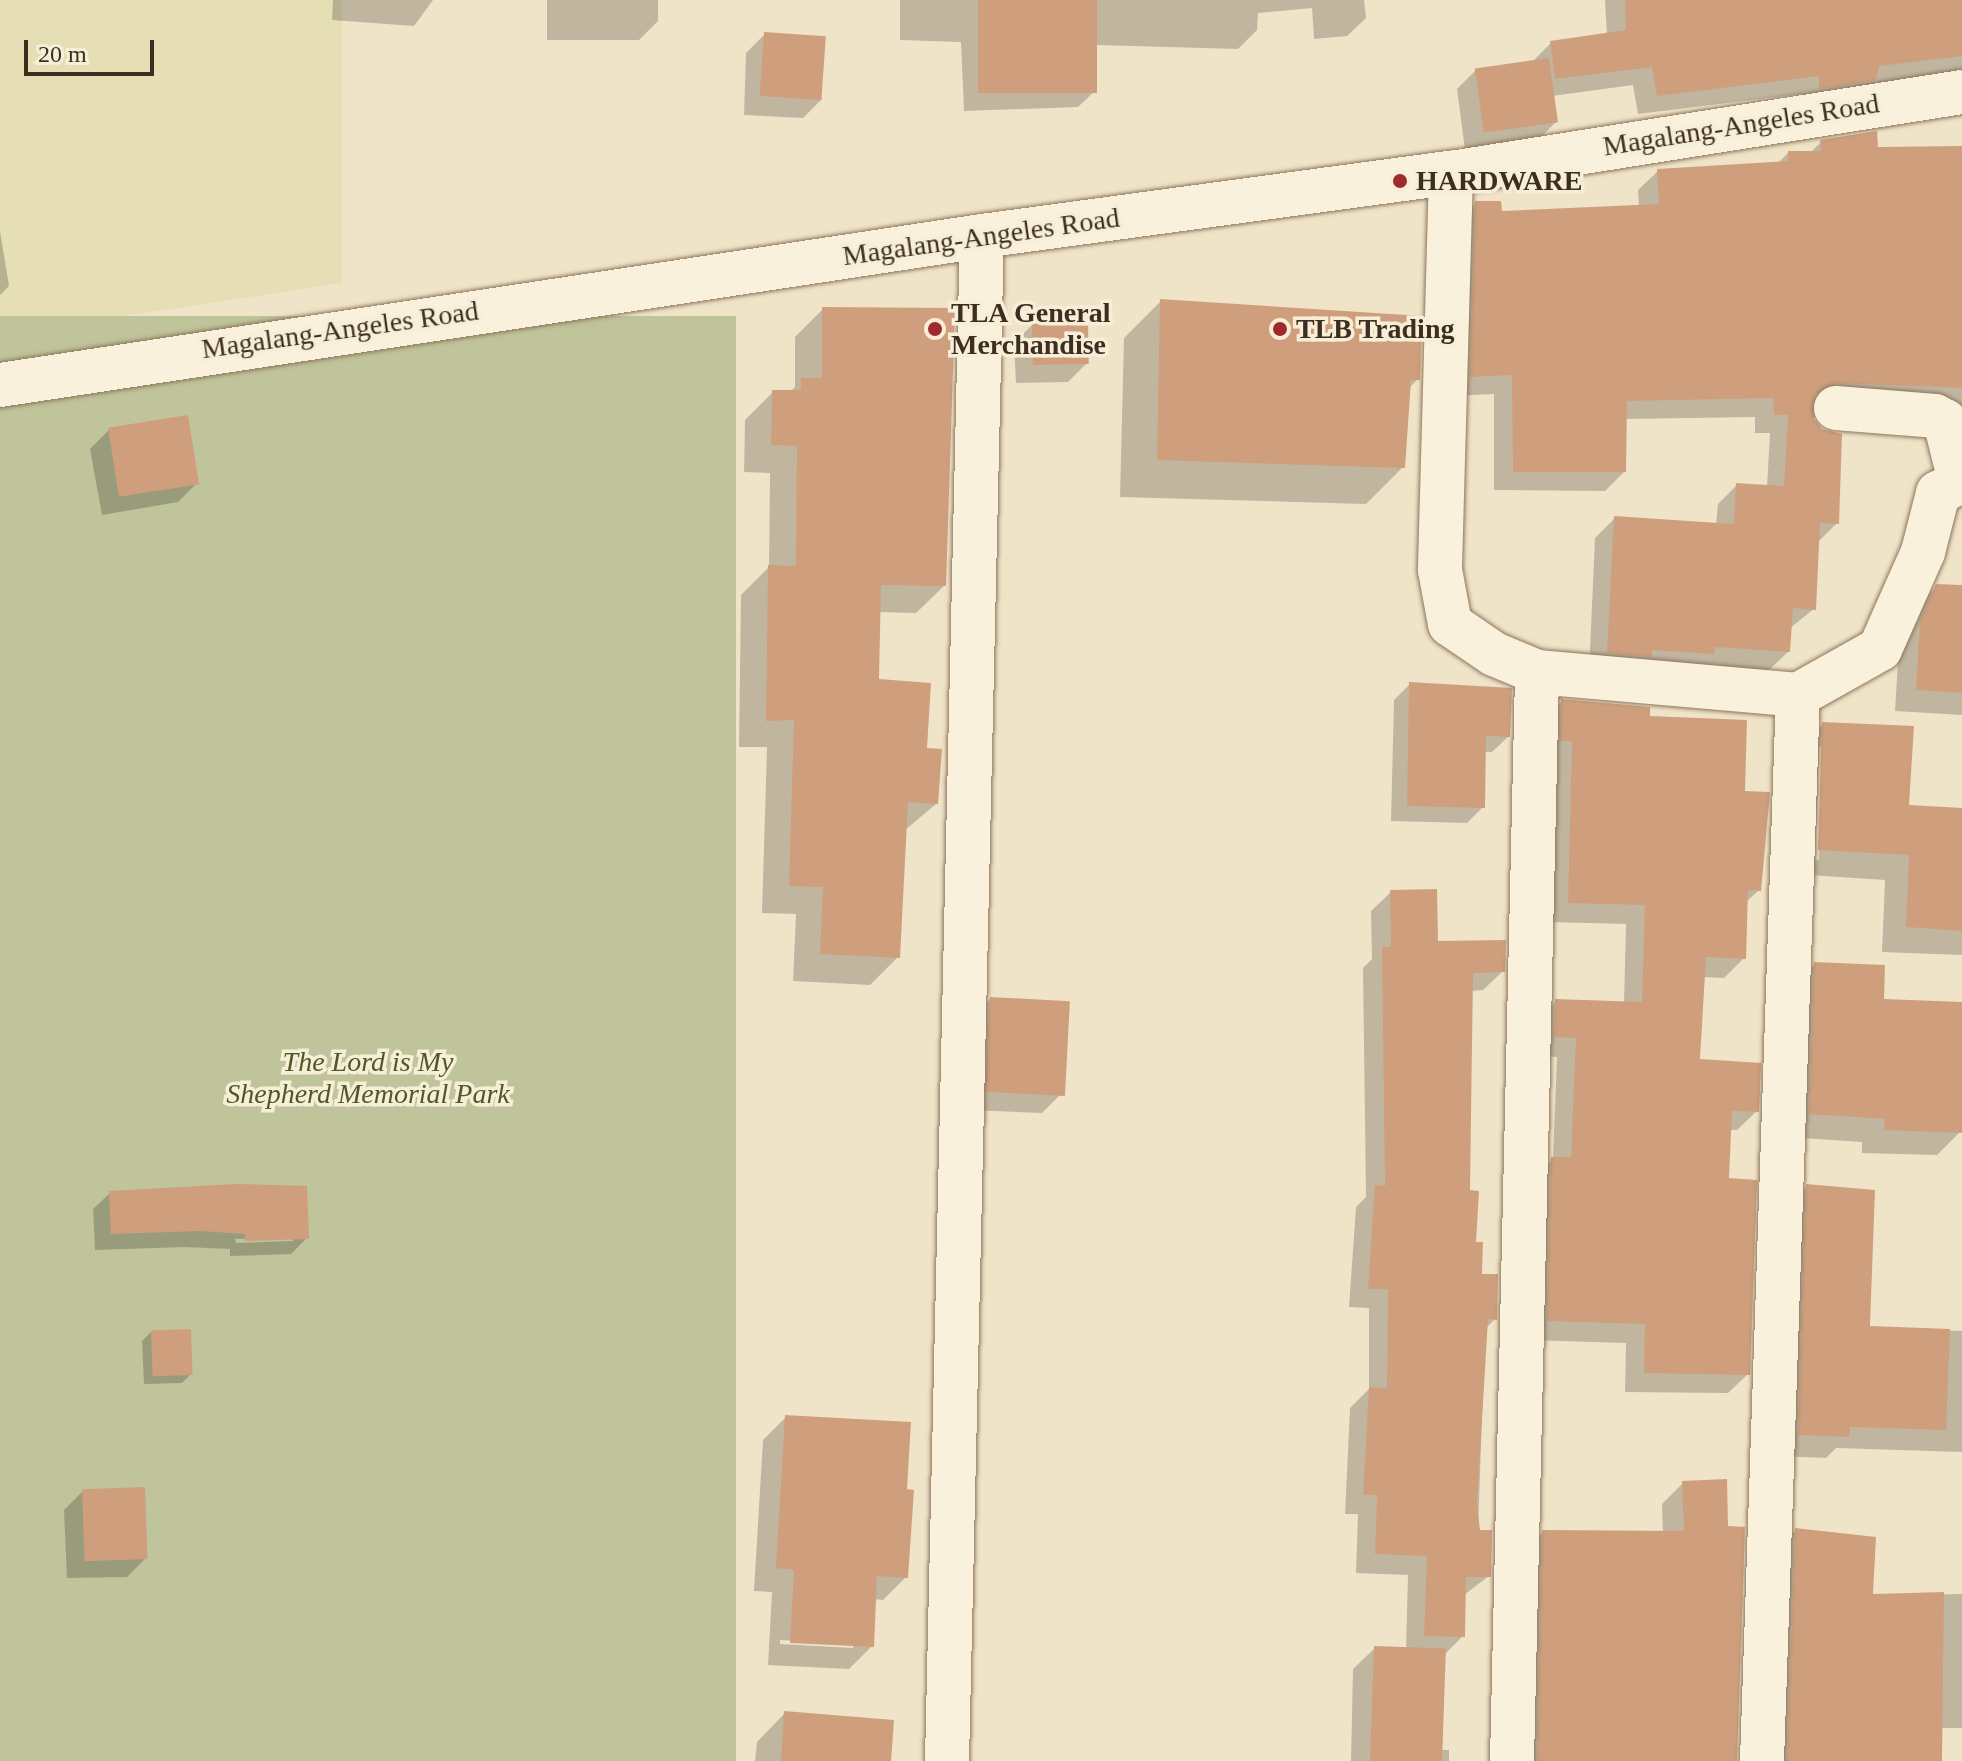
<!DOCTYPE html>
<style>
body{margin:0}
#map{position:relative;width:1962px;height:1761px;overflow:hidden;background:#f0e4c8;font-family:Georgia,serif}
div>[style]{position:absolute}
.farmland>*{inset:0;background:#e6deb5}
.cemetery>*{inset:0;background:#bfc49a;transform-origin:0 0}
.shadow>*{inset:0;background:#0003}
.building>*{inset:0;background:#cf9f7d;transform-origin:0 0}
.roads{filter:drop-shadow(0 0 2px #8d765c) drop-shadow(0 0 2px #8d765c)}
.minor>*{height:44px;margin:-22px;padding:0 22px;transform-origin:22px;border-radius:22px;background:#faf1dc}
.secondary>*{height:44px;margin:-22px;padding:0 22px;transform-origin:22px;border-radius:22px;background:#faf1dc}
.dots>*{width:22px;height:22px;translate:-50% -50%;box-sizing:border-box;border:4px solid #f7eed8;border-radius:50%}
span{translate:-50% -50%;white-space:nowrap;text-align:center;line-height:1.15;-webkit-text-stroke:7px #f7eed8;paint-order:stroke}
.street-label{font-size:28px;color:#3d2e20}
.poi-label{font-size:28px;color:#3d2e20;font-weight:700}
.left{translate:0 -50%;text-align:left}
.park-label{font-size:28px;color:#4d5a26;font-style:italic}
.scale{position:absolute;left:24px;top:40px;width:130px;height:36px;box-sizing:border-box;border:4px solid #3d2e20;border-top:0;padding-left:10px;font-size:24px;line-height:28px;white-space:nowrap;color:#3d2e20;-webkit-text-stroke:6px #f7eed8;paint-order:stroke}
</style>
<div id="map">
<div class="farmland">
<i style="clip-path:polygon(0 0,342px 0,342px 283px,0 335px)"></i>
</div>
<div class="cemetery">
<i style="left:736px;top:316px;width:1445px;height:740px;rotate:90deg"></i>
</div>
<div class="shadow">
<i style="clip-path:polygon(333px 0,433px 0,414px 26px,332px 20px)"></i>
<i style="clip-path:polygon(547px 0,658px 0,658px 21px,639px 40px,547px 40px)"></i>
<i style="clip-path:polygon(900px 0,1364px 0,1366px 18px,1347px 36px,1314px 39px,1312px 8px,1258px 13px,1257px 30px,1238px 49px,1096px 45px,1097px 89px,1078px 107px,964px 111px,961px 42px,900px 40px)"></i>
<i style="clip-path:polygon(1605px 0,1962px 0,1962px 71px,1801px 108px,1801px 94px,1638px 114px,1633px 85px,1552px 96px,1556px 122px,1537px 141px,1465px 150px,1457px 89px,1476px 70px,1532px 62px,1551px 43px,1607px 35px)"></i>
<i style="clip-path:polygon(765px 34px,822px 99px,803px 118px,744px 115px,746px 53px)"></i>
<i style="clip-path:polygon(1821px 142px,1876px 149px,1962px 149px,1962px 406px,1810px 404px,1837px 523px,1817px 543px,1814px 609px,1790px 628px,1789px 651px,1769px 670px,1589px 672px,1595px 538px,1615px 518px,1716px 525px,1718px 504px,1737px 485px,1767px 487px,1770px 433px,1755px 433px,1755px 417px,1625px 419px,1624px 472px,1605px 491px,1494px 490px,1494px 394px,1452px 396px,1457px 223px,1476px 203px,1500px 213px,1639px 207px,1638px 190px,1658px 171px,1778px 163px,1788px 153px,1810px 153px)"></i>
<i style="clip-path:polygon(0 231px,9px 286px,0 295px)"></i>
<i style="clip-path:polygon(1161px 301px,1418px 379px,1408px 389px,1403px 467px,1366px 504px,1120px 497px,1124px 338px)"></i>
<i style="clip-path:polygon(823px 309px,944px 586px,916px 613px,879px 612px,877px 681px,925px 750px,936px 804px,904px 831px,898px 957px,870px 985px,793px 981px,796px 914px,762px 913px,767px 747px,739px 747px,741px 595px,769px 567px,770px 473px,744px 472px,745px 420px,773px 392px,790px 392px,795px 387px,795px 337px)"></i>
<i style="clip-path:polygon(1033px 324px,1087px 363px,1068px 382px,1016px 383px,1014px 343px)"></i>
<i style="clip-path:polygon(109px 430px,197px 483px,178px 502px,102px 515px,90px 449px)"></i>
<i style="clip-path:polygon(1937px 586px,1962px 587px,1962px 715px,1895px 711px,1899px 644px,1915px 608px)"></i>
<i style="clip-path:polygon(1410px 684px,1509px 736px,1492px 752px,1484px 752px,1483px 807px,1467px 823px,1391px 821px,1394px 700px)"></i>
<i style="clip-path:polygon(1562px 701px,1648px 718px,1743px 793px,1759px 890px,1745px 903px,1744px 958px,1724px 978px,1703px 977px,1697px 1061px,1757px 1111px,1737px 1130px,1729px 1130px,1727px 1180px,1748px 1374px,1728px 1393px,1625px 1392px,1626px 1343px,1528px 1340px,1532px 1178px,1553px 1159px,1557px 1057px,1535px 1056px,1536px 1021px,1556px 1001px,1624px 1003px,1626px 924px,1549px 922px,1543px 721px)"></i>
<i style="clip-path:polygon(evenodd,1823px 724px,1907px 807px,1962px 810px,1962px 955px,1882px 952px,1885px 880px,1794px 874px,1798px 749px,1823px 724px,1819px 747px,1823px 747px,1819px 860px,1815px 860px,1819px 747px)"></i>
<i style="clip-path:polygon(1391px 892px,1436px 943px,1503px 971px,1483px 990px,1471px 991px,1468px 1192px,1480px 1276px,1495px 1319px,1485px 1329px,1478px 1532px,1489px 1576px,1464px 1595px,1463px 1636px,1444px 1655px,1442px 1750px,1449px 1750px,1449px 1761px,1351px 1761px,1353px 1669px,1375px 1648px,1406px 1649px,1408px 1575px,1356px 1573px,1358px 1514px,1345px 1514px,1350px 1408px,1369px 1389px,1369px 1308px,1349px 1307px,1356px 1207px,1366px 1197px,1363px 968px,1372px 959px,1371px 911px)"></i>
<i style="clip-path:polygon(1815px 964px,1881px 1001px,1962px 1004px,1960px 1132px,1937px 1155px,1862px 1153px,1862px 1142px,1786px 1137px,1791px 987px)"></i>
<i style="clip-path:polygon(990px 999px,1061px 1094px,1042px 1113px,969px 1110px,971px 1018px)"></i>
<i style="clip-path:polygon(1807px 1186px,1868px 1328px,1962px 1331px,1962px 1452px,1836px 1448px,1826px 1458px,1778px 1456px,1786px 1207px)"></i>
<i style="clip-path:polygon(evenodd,110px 1193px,307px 1238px,291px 1254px,230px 1256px,230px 1249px,184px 1247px,95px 1250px,93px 1209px,110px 1193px,293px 1237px,293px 1241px,236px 1243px,235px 1239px,293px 1237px)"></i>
<i style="clip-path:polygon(151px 1332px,191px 1374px,182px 1383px,144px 1384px,142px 1341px)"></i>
<i style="clip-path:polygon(evenodd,786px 1417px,905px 1491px,906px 1577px,883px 1600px,874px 1599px,872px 1646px,849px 1669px,768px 1665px,772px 1592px,754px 1591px,763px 1440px,786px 1417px,780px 1640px,853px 1644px,853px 1648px,780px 1644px,780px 1640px)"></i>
<i style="clip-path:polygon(1683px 1483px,1735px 1761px,1517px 1761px,1522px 1554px,1543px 1532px,1663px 1533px,1662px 1504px)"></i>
<i style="clip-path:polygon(83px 1491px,146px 1558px,127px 1577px,67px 1578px,64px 1510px)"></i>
<i style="clip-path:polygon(1796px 1530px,1871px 1596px,1962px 1594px,1962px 1728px,1939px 1728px,1940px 1761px,1767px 1761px,1774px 1551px)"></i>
<i style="clip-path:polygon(785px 1713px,889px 1761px,755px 1761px,757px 1742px)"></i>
</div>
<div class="building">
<i style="left:978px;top:0;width:119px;height:93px"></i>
<i style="clip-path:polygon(1625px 0,1962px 0,1962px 56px,1879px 66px,1876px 80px,1819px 89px,1819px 76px,1657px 96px,1652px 67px,1555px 79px,1550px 41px,1626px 30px)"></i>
<i style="left:764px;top:32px;width:62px;height:64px;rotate:4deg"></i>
<i style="left:1549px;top:58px;width:65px;height:75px;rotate:82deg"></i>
<i style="clip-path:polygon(1877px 131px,1878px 147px,1962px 146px,1962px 388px,1838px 383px,1815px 394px,1814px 419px,1822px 429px,1842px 434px,1839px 524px,1820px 523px,1816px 610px,1793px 608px,1790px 652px,1715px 647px,1714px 654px,1652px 650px,1652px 657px,1607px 653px,1614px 516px,1734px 524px,1736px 483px,1784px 486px,1788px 415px,1774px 415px,1773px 398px,1627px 401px,1626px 472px,1513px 472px,1512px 375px,1470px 377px,1475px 201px,1501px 201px,1502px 211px,1659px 204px,1657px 169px,1788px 161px,1788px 151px,1821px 151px,1820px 140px)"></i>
<i style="clip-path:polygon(1160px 299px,1422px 316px,1420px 380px,1411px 380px,1405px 468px,1157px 460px)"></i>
<i style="clip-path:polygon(822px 307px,955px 308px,946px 586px,881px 585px,879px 679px,931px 683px,927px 748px,942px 749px,938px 804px,908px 802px,900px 958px,820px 954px,823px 887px,789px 886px,794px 720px,766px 721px,768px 565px,796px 566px,797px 446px,771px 445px,772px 390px,801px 390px,801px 378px,822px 378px)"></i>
<i style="left:1088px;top:321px;width:43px;height:56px;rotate:89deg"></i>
<i style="left:188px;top:415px;width:70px;height:81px;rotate:81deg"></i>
<i style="clip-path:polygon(1936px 584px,1962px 585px,1962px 693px,1916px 690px,1920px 621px)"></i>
<i style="clip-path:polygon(1409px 682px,1512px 688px,1510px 737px,1486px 736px,1485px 808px,1407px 806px)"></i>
<i style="clip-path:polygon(1561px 699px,1650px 707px,1650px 716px,1747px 720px,1745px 791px,1770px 792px,1761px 891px,1748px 890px,1746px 959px,1706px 957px,1700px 1059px,1761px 1063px,1759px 1112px,1732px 1111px,1729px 1178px,1757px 1180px,1750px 1375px,1644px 1373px,1645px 1324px,1547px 1321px,1551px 1157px,1571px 1157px,1576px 1038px,1554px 1037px,1555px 999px,1642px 1002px,1645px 905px,1568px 903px,1572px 741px,1560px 741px)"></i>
<i style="clip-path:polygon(1822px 722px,1914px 726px,1909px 805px,1962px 808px,1962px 931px,1906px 927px,1909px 855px,1818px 850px)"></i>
<i style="clip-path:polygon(1437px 889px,1438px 941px,1506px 940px,1505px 972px,1473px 973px,1470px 1190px,1479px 1191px,1476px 1242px,1483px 1242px,1482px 1274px,1498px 1274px,1497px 1320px,1488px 1319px,1477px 1504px,1480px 1530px,1492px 1530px,1491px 1577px,1466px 1577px,1465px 1637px,1424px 1636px,1427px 1556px,1375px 1554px,1377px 1495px,1363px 1495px,1369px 1387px,1387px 1388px,1388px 1289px,1368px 1289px,1375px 1185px,1385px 1186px,1382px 947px,1391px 947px,1390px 890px)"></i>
<i style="clip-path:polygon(1814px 962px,1885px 965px,1884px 999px,1962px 1002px,1962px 1133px,1884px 1130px,1885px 1119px,1809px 1114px)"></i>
<i style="left:990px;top:997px;width:80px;height:95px;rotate:3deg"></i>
<i style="clip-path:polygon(236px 1184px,307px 1186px,309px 1239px,245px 1241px,245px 1234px,201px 1231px,111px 1234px,109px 1191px)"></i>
<i style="clip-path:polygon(1806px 1184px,1875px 1190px,1870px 1326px,1950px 1329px,1946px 1430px,1850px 1427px,1849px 1437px,1798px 1435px)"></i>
<i style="left:191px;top:1329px;width:46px;height:40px;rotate:88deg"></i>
<i style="clip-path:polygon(785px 1415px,911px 1422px,907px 1489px,914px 1490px,908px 1578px,877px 1576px,874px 1647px,790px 1643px,794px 1570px,776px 1568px)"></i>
<i style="clip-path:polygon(1727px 1479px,1728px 1526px,1745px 1527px,1737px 1761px,1537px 1761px,1542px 1530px,1684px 1531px,1682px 1481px)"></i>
<i style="left:145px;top:1487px;width:72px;height:63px;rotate:88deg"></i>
<i style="clip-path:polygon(1795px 1528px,1876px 1537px,1873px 1594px,1944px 1592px,1942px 1761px,1787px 1761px)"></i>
<i style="left:1374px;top:1646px;width:72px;height:115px;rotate:2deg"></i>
<i style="clip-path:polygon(784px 1711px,894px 1720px,891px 1761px,781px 1761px)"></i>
</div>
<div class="roads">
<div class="minor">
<i style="left:1451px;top:173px;width:397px;rotate:91.6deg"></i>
<i style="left:1440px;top:570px;width:55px;rotate:79.5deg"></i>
<i style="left:1450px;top:624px;width:53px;rotate:34.3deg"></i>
<i style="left:1494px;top:654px;width:47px;rotate:22.7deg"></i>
<i style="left:1537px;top:672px;width:262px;rotate:5deg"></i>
<i style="left:1798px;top:695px;width:94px;rotate:-29.3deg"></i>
<i style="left:1880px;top:649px;width:106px;rotate:-66.1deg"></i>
<i style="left:1923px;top:552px;width:61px;rotate:-75.7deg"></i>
<i style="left:1938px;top:493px;width:27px;rotate:-27deg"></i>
<i style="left:1836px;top:408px;width:99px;rotate:4.6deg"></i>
<i style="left:1935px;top:416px;width:11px;rotate:27deg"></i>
<i style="left:1945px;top:421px;width:62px;rotate:76deg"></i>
<i style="left:947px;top:1761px;width:1525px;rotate:-88.69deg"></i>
<i style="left:1512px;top:1761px;width:1089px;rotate:-88.68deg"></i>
<i style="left:1762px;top:1761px;width:1067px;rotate:-88.07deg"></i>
</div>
<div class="secondary">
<i style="left:0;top:385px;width:993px;rotate:-8.63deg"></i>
<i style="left:982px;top:236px;width:473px;rotate:-7.7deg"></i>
<i style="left:1451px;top:173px;width:517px;rotate:-9.01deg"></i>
</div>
</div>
<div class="dots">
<i style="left:1400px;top:181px;background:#9e2a2b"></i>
<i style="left:935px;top:329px;background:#9e2a2b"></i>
<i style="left:1280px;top:329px;background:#9e2a2b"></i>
</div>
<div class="street-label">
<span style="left:1741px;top:125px;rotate:-9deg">Magalang-Angeles Road</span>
<span style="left:981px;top:237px;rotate:-8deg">Magalang-Angeles Road</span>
<span style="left:340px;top:330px;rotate:-8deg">Magalang-Angeles Road</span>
</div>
<div class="poi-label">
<span class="left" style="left:1416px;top:181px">HARDWARE</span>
<span class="left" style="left:951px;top:329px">TLA General<br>Merchandise</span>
<span class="left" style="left:1296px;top:329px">TLB Trading</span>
</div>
<div class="park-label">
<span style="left:368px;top:1078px">The Lord is My<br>Shepherd Memorial Park</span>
</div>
<div class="scale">20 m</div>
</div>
